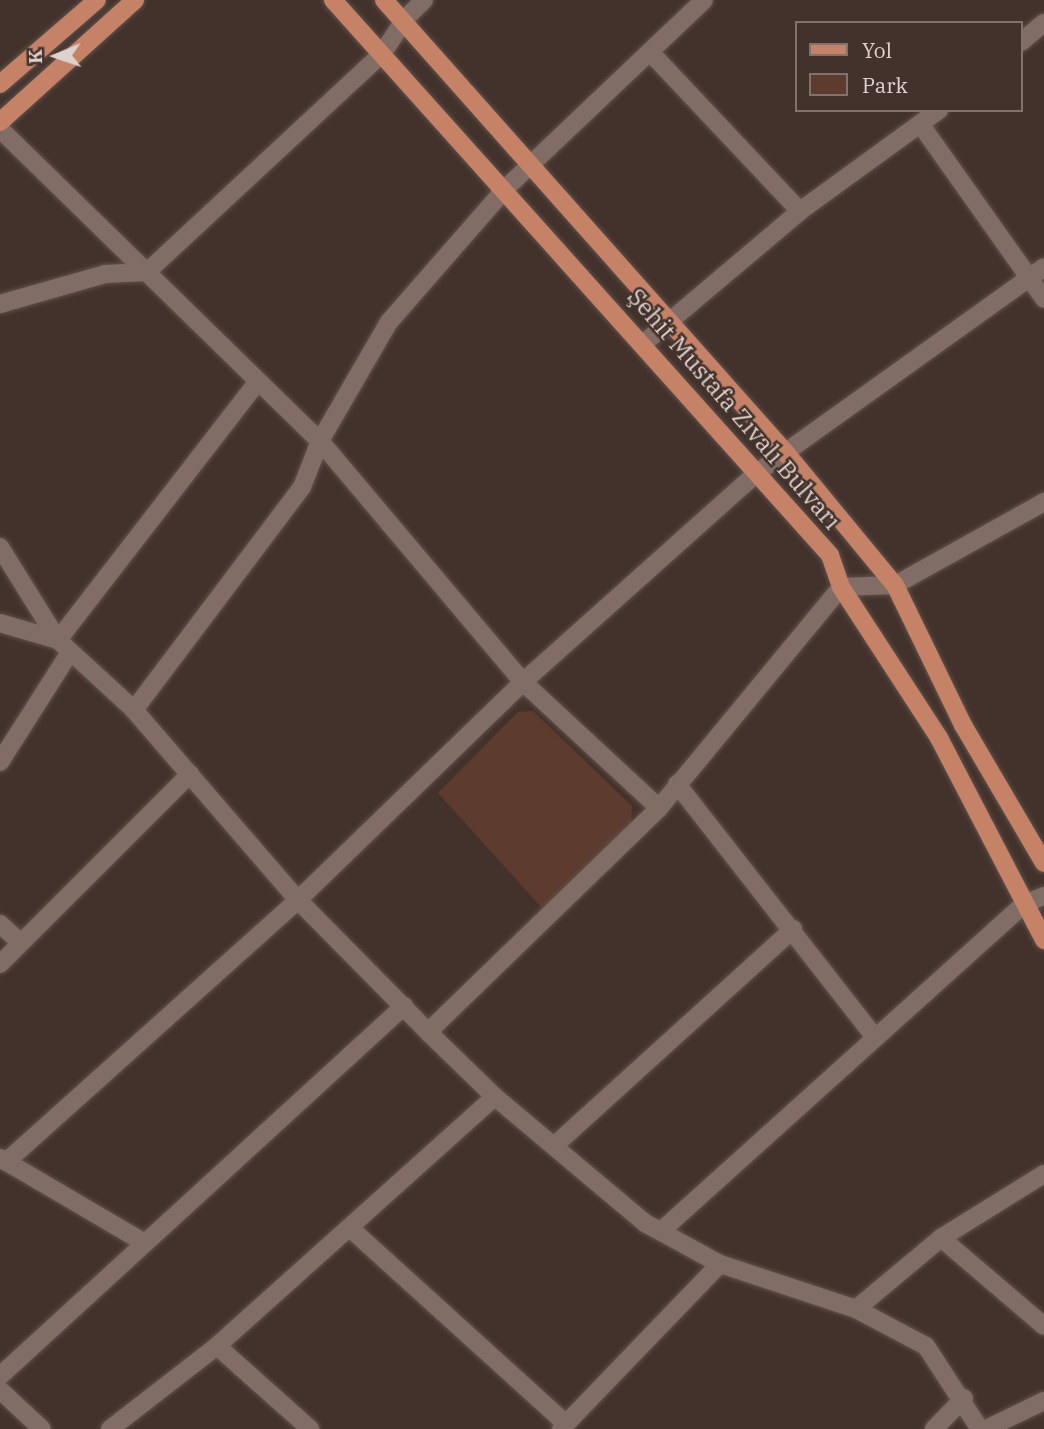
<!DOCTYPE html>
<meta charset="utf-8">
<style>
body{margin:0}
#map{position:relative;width:1044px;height:1429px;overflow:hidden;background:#43322b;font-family:"IBM Plex Serif",serif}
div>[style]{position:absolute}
.green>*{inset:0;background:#5d3c2f}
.roads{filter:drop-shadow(0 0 2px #5f504b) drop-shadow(0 0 2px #5f504b)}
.minor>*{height:18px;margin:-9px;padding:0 9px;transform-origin:9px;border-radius:9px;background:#816d65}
.major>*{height:18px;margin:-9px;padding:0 9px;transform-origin:9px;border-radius:9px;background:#c58267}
span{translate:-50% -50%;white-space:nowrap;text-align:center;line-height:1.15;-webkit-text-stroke:5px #43322b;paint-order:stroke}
.street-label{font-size:24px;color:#ded2ce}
.legend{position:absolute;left:795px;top:21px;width:228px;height:91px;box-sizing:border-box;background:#43322b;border:2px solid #81726c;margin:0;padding:9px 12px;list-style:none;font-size:21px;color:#ded2ce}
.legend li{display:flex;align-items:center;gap:14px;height:35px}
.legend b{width:35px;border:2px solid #81726c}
.north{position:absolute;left:21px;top:21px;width:70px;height:70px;-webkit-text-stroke:5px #43322b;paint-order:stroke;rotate:268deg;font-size:19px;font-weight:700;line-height:28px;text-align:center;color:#ded2ce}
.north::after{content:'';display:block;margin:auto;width:24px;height:32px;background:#ded2ce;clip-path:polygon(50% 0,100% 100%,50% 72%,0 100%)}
</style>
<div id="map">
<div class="green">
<i style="clip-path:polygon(533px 711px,632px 806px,631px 826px,543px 909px,438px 793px,518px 712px)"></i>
</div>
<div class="roads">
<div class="minor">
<i style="left:1021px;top:42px;width:30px;rotate:-40deg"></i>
<i style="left:650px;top:52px;width:219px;rotate:46.7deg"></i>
<i style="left:921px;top:125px;width:213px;rotate:54.7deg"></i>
<i style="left:0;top:129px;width:447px;rotate:44.3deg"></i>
<i style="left:320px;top:441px;width:315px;rotate:49.9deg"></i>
<i style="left:523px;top:682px;width:185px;rotate:42.8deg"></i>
<i style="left:0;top:304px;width:109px;rotate:-15.9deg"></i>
<i style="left:105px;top:274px;width:42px;rotate:-2.7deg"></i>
<i style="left:147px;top:272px;width:321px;rotate:-42.9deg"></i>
<i style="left:382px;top:54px;width:42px;rotate:-56.7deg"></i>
<i style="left:405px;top:19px;width:27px;rotate:-45deg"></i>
<i style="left:644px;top:343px;width:204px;rotate:-40.2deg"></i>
<i style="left:800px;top:211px;width:172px;rotate:-36deg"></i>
<i style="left:0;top:547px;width:110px;rotate:58.1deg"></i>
<i style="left:0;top:623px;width:60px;rotate:16.3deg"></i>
<i style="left:58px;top:640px;width:103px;rotate:42.6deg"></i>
<i style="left:134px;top:710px;width:251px;rotate:49.2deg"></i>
<i style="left:298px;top:900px;width:185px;rotate:45.4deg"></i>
<i style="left:428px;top:1032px;width:93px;rotate:44.1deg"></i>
<i style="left:495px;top:1097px;width:196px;rotate:40deg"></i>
<i style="left:645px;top:1223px;width:85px;rotate:28.7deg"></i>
<i style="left:720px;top:1264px;width:143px;rotate:18.3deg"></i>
<i style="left:856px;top:1309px;width:79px;rotate:27.9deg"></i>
<i style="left:926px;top:1346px;width:99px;rotate:57deg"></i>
<i style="left:58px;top:640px;width:327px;rotate:-52.3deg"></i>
<i style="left:134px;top:710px;width:279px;rotate:-53deg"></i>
<i style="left:302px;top:487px;width:49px;rotate:-68.6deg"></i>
<i style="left:320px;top:441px;width:138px;rotate:-59.9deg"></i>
<i style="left:389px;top:322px;width:176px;rotate:-48.9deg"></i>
<i style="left:505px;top:189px;width:274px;rotate:-43.5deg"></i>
<i style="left:0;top:762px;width:130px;rotate:-57.5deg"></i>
<i style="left:677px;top:784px;width:320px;rotate:52deg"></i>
<i style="left:0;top:924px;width:25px;rotate:42deg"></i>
<i style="left:0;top:964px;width:269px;rotate:-45deg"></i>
<i style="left:428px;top:1032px;width:322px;rotate:-44.1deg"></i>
<i style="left:659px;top:808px;width:286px;rotate:-50.5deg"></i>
<i style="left:841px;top:587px;width:54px;rotate:-2.1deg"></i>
<i style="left:895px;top:585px;width:171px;rotate:-29.1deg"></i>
<i style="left:554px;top:1146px;width:323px;rotate:-42.2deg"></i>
<i style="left:0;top:1158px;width:168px;rotate:30.4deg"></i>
<i style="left:6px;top:1162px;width:392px;rotate:-41.9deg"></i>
<i style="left:298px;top:900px;width:313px;rotate:-44.1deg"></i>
<i style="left:523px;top:682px;width:315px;rotate:-41.8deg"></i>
<i style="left:758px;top:472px;width:352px;rotate:-35.6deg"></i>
<i style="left:350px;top:1228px;width:292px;rotate:42.2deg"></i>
<i style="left:661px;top:1231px;width:489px;rotate:-42deg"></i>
<i style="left:1024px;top:904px;width:22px;rotate:-22deg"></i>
<i style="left:941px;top:1238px;width:135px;rotate:40.5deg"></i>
<i style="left:856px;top:1309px;width:111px;rotate:-39.9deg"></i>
<i style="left:941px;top:1238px;width:121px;rotate:-31.9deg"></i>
<i style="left:217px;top:1346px;width:125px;rotate:41.7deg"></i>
<i style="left:0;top:1376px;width:548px;rotate:-42.48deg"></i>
<i style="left:0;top:1390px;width:57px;rotate:42.9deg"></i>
<i style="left:110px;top:1429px;width:135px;rotate:-37.8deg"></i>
<i style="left:217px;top:1346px;width:373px;rotate:-41.9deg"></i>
<i style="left:561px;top:1429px;width:229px;rotate:-46.1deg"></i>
<i style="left:934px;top:1429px;width:43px;rotate:-45.9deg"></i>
<i style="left:986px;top:1429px;width:64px;rotate:-25.8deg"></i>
</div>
<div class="major">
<i style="left:333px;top:0;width:745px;rotate:48.16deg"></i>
<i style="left:830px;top:555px;width:34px;rotate:71deg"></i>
<i style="left:841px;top:587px;width:180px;rotate:57deg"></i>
<i style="left:939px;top:738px;width:228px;rotate:62.5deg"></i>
<i style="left:384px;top:0;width:606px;rotate:48.41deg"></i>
<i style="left:786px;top:453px;width:171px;rotate:50.5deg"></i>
<i style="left:895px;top:585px;width:156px;rotate:64.1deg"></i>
<i style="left:963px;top:725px;width:160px;rotate:59.6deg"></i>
<i style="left:0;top:84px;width:128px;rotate:-40.9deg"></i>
<i style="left:0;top:122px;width:182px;rotate:-42.1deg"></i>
</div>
</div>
<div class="street-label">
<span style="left:734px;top:409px;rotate:49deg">Şehit Mustafa Zıvalı Bulvarı</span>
</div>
<ul class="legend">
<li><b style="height:9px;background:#c58267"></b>Yol</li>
<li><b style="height:19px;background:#5d3c2f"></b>Park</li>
</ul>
<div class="north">K</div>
</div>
